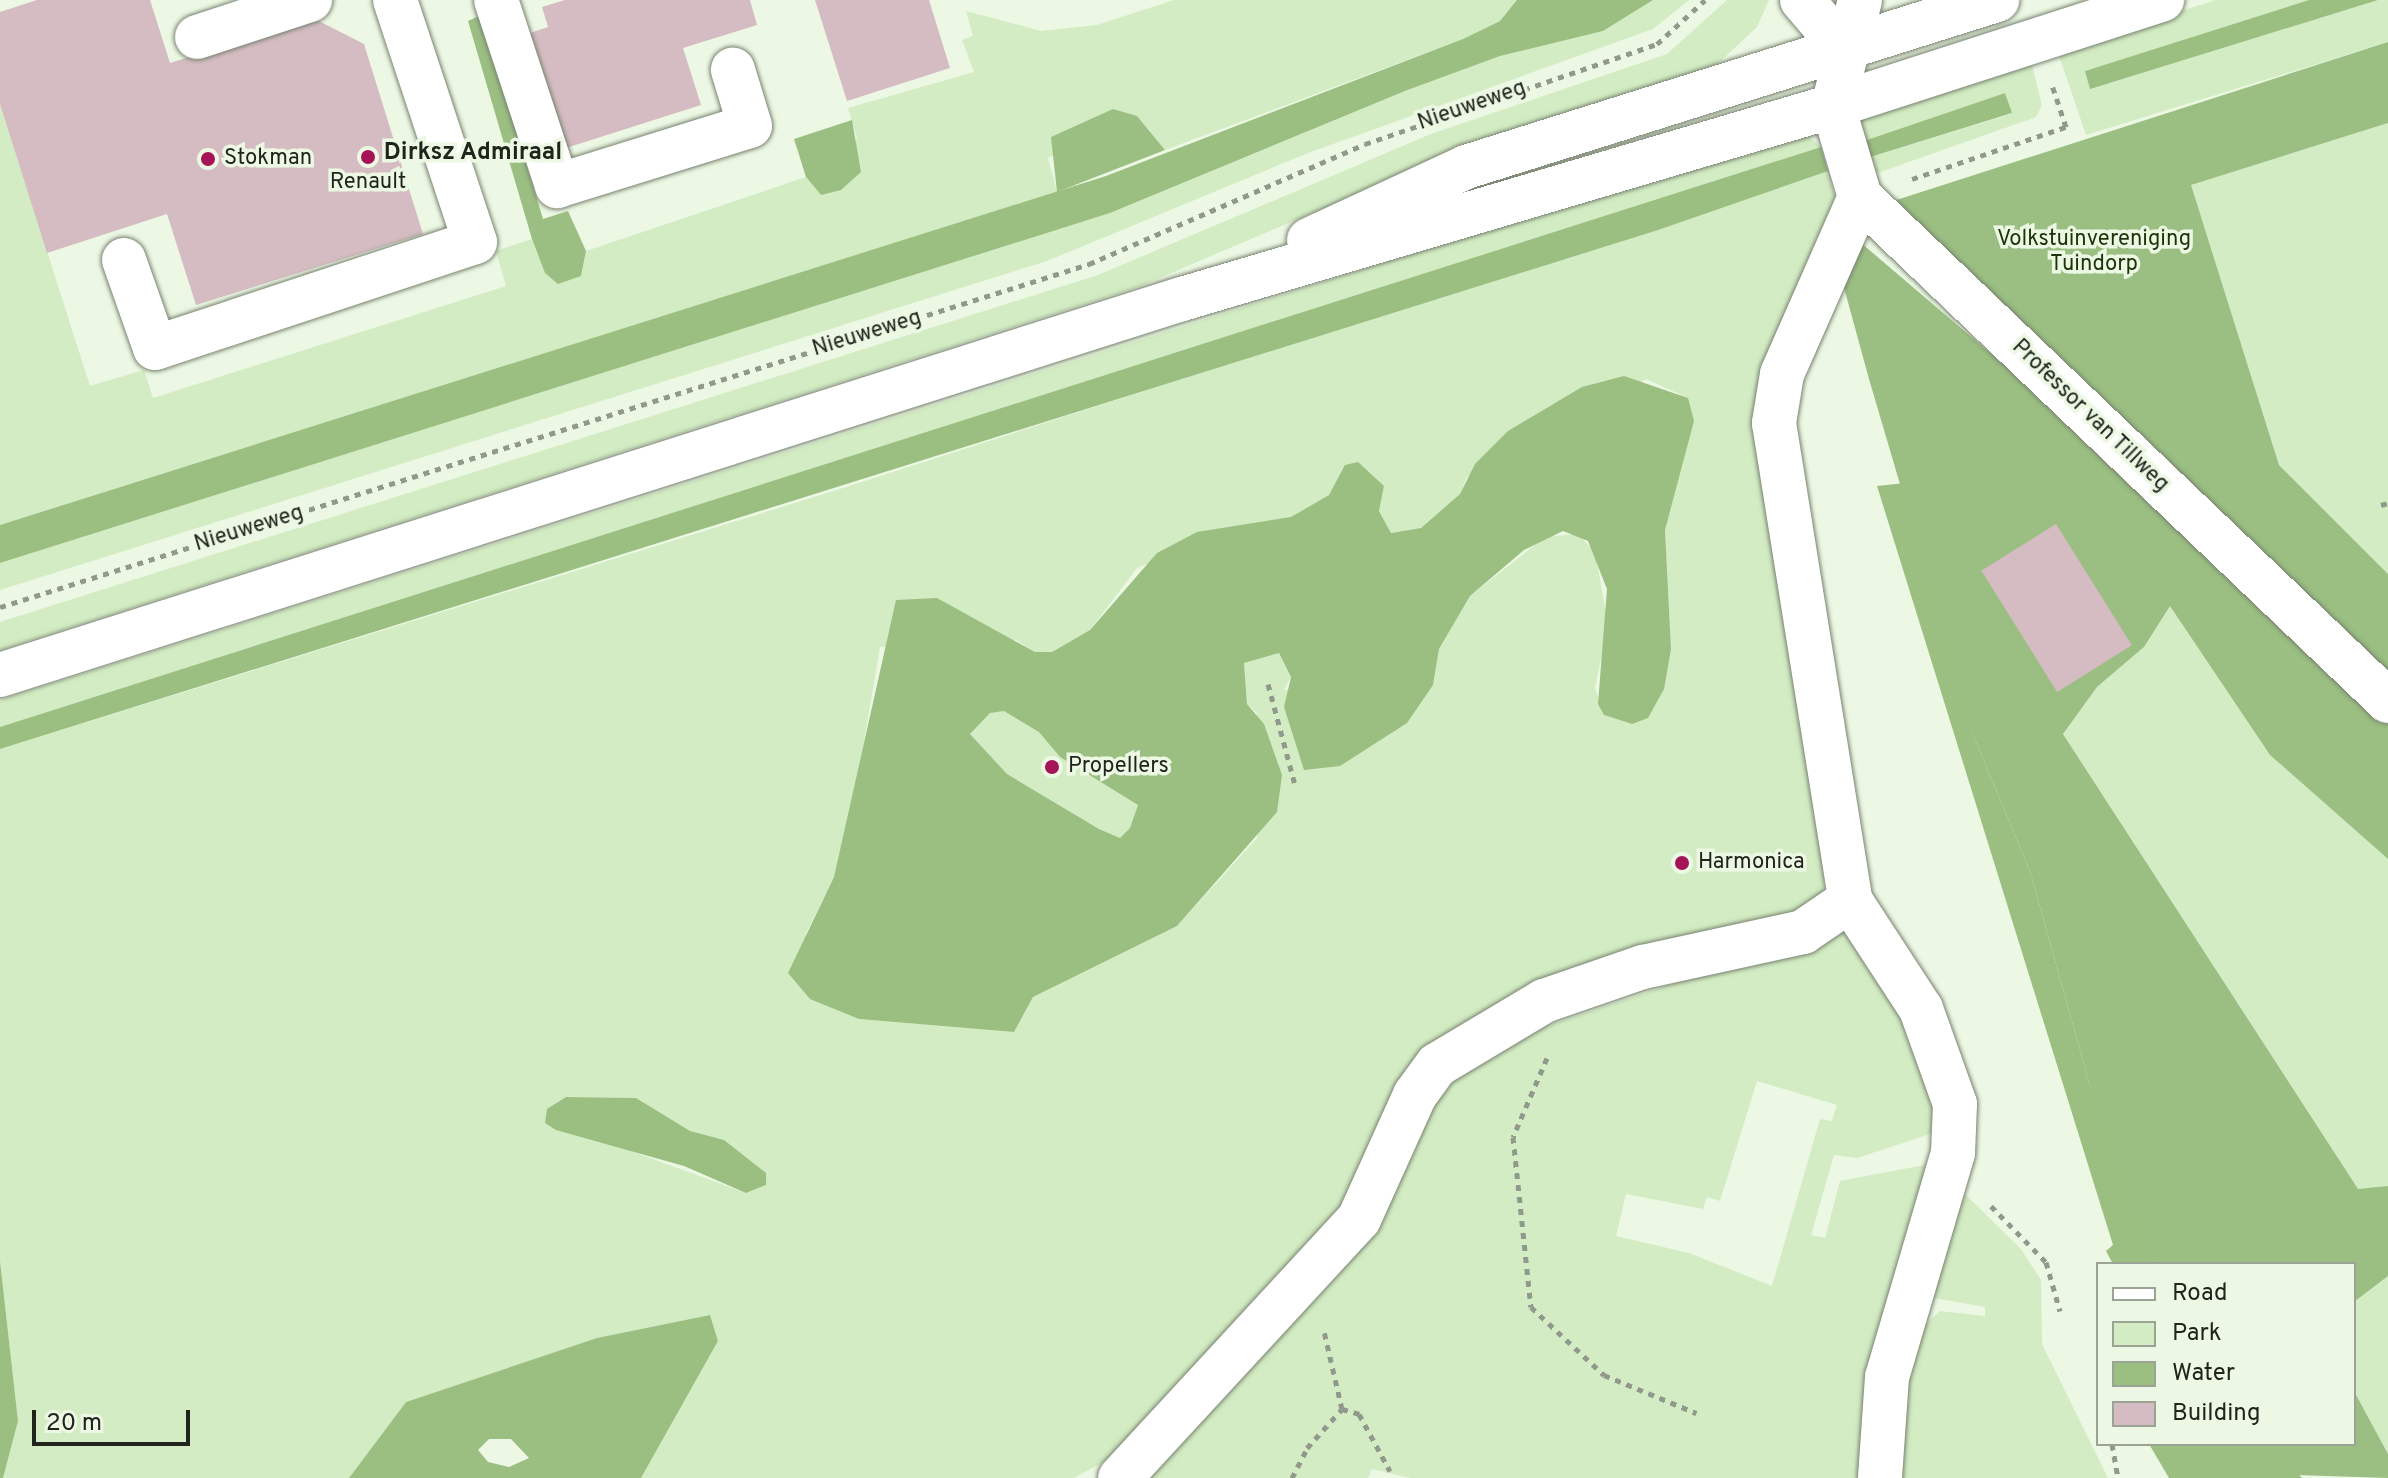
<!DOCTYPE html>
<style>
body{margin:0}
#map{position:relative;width:2388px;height:1478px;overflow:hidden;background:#ecf8e4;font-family:Overpass,sans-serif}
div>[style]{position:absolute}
.green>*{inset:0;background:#d3ecc3}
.forest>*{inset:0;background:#9bbf82}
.water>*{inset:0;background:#9bbe81}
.building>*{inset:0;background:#d5bcc2;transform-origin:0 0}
.path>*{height:5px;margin-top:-2.5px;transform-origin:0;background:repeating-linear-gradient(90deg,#90998b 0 6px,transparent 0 12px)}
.roads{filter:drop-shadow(0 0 2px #788270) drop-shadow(0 0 2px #788270)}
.minor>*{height:44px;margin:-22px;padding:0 22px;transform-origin:22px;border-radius:22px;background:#fff}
.dots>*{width:22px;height:22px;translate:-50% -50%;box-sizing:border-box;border:4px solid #ecf8e4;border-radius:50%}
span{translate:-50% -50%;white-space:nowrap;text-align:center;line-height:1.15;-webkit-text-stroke:7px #ecf8e4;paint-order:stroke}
.street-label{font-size:22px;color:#20241d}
.poi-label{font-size:22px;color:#20241d}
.left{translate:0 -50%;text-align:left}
.park-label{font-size:22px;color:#1d3408}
.neighbourhood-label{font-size:24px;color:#20241d;font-weight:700}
.legend{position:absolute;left:2096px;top:1262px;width:260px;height:184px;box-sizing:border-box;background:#ecf8e4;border:2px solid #9aa394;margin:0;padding:10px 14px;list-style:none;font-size:24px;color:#20241d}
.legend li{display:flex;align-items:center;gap:16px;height:40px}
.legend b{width:40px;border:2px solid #9aa394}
.scale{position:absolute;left:32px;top:1410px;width:158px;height:36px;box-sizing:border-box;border:4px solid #20241d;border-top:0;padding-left:10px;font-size:24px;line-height:28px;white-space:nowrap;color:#20241d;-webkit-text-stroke:6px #ecf8e4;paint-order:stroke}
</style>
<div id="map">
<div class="green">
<i style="clip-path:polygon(1174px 0,1518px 0,1500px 21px,1463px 39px,1165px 150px,1137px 116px,1048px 158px,1057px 192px,0 525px,0 104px,90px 386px,144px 370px,153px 398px,506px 286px,496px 251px,532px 239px,545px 272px,581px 276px,586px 251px,806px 177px,821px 195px,857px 138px,848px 108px,974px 72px,962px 40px,973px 36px,966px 11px,1041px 31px,1097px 25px)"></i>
<i style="clip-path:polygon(1653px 0,1689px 0,1653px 29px,1308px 153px,1047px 261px,0 590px,0 563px,1110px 213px,1405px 91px,1500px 56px,1603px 31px)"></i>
<i style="clip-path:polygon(1727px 0,1769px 0,1757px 27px,1710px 71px,1450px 154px,1141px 286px,0 650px,0 622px,1098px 275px,1431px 134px,1667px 54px)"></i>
<i style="clip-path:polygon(2216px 0,2309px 0,2085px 71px,2090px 88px,2378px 0,2388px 0,2388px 42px,2086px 135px,2057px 50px)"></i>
<i style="clip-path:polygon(2030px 57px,2042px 105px,2036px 117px,1872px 175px,1867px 158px,2011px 114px,2005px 93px,1861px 142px,1861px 120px)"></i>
<i style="clip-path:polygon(2388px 123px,2388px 574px,2279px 465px,2190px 185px)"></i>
<i style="clip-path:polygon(1802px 131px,1821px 147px,0 727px,0 700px)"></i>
<i style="clip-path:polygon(evenodd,1828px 171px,1835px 198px,1830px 225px,1786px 345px,1827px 865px,1821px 900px,1796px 921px,1460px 1033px,1349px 1208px,1109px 1459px,1074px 1478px,641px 1478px,718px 1341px,710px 1315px,597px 1338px,406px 1402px,349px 1478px,3px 1478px,18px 1421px,0 1261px,0 749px,843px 488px,1828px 171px,1646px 379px,1688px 398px,1665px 530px,1671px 649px,1632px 724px,1604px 715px,1595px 688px,1608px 624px,1595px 552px,1578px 534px,1545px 537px,1470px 596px,1439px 649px,1433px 685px,1284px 690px,1291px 677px,1279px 653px,1244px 663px,1247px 704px,1257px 713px,1257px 838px,1177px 926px,1033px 997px,1014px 1032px,859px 1019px,805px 935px,834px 877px,852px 813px,880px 647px,1016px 640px,1035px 652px,1052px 652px,1090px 630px,1137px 568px,1245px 526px,1291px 517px,1329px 495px,1384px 486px,1379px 511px,1391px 533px,1421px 528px,1460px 494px,1467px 477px,1646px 379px,1828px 171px,566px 1097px,636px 1098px,690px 1132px,724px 1140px,766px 1185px,746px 1193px,571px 1129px,566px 1097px)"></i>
<i style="clip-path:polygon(2170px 605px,2270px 755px,2388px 859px,2388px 1186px,2358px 1190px,2063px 734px,2097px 687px,2144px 647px)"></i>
<i style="clip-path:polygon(1004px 711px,1040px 732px,1060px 757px,1138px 805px,1131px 828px,1120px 838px,1099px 829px,1007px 774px,970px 734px,990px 712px)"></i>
<i style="clip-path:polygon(evenodd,1846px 932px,1881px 962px,1942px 1130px,1857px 1158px,1834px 1155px,1811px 1235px,1825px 1238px,1840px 1181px,1935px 1163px,1868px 1478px,1410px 1478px,1372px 1469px,1368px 1478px,1137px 1478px,1445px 1073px,1528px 1022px,1544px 1027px,1824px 933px,1846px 932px,1757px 1081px,1837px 1105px,1832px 1121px,1820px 1119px,1772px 1286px,1689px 1253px,1616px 1236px,1626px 1194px,1703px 1209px,1707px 1197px,1720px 1201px,1757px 1081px)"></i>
<i style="clip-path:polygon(1960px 1189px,2021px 1249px,2041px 1280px,2042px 1344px,2108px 1478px,1900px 1478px,1897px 1433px,1914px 1335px,1940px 1311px,1985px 1316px,1985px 1307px,1923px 1296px)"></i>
<i style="clip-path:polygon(2388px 1276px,2388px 1454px,2354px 1391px,2354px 1302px)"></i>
</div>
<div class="forest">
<i style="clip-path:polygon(481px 15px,543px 219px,568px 211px,586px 251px,581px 276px,558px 284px,545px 273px,532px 239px,468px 21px)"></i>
<i style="clip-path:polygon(2388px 42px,2388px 123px,2191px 185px,2279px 465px,2388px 574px,2388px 675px,1884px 204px)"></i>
<i style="clip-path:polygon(1113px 109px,1137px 116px,1165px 150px,1057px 192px,1051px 137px)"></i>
<i style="clip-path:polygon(852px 120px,861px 172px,841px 190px,821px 195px,806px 177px,794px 139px)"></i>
<i style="clip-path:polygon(1860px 242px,2085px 434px,2388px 722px,2388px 859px,2270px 755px,2170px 606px,2144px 647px,2097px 687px,2063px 734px,2358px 1189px,2388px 1186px,2388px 1276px,2354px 1302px,2354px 1264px,2160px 1264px,2139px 1225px,2089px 1082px,2030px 871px,1976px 742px,1869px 379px,1840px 273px)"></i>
<i style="clip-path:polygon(2354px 1391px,2388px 1454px,2388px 1478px,2296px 1475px,2270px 1444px,2354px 1444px)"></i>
</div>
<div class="water">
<i style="clip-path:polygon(1517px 0,1653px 0,1603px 31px,1500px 56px,1405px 91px,1110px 213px,0 563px,0 525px,1106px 176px,1463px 39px,1500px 21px)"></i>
<i style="clip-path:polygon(2309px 0,2378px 0,2090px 89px,2085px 71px)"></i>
<i style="clip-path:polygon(2005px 93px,2012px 113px,1867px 158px,1861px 142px)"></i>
<i style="clip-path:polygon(1821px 147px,1828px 171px,1658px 230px,0 749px,0 727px)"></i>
<i style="clip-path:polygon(evenodd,1624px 376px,1688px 398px,1694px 421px,1665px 530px,1671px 649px,1664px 689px,1648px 718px,1632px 724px,1604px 715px,1598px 704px,1607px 589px,1588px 541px,1563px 531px,1524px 550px,1470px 596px,1439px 649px,1433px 685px,1407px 723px,1340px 766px,1304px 770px,1284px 707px,1291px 677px,1279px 653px,1244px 663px,1247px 704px,1264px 724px,1282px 775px,1277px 812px,1177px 926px,1033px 997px,1014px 1032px,859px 1019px,810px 999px,788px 973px,834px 877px,896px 600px,937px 598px,1035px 652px,1052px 652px,1090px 630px,1157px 553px,1197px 532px,1291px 517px,1329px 495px,1345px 465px,1358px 462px,1384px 486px,1379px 511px,1391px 533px,1421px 528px,1460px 494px,1475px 464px,1508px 431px,1582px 387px,1624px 376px,1004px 711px,1039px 732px,1060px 757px,1138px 805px,1130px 828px,1120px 838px,1099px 829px,1007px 774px,970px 734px,990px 713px,1004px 711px)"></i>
<i style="clip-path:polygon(1905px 483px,1976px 742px,2030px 871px,2089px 1082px,2160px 1264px,2113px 1264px,2106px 1251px,2113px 1245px,1877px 486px)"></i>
<i style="clip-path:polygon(566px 1097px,636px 1098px,690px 1131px,724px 1140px,766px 1173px,766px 1185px,746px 1193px,684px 1166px,556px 1130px,545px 1123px,547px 1109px)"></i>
<i style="clip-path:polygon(0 1261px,18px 1421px,3px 1478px,0 1478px)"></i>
<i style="clip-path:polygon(evenodd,710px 1315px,718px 1341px,641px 1478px,349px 1478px,406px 1402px,597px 1338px,710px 1315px,489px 1439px,511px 1439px,529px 1458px,509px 1467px,488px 1462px,478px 1450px,489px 1439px)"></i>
<i style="clip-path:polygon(2149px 1444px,2270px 1444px,2302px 1478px,2169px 1478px)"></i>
</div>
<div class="building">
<i style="clip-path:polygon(37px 0,150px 0,170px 63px,313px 18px,364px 44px,423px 234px,196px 305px,167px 214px,47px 253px,0 104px,0 12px)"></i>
<i style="clip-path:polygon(565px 0,750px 0,757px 25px,683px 48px,701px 105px,566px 148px,530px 33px,548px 27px,542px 7px)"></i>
<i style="clip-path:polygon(815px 0,929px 0,950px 68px,847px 101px)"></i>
<i style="left:2056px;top:524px;width:143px;height:88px;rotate:58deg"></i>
</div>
<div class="path">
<i style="left:1912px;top:179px;width:163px;rotate:-18.7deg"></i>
<i style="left:2066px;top:127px;width:44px;rotate:-108.4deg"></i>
<i style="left:2381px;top:505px;width:7px;rotate:-16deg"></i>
<i style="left:0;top:607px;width:1142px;rotate:-17.48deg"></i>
<i style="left:1089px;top:264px;width:301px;rotate:-23.5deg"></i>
<i style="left:1365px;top:144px;width:309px;rotate:-18.9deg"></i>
<i style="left:1657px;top:44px;width:65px;rotate:-42.5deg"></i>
<i style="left:1268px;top:684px;width:105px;rotate:75deg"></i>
<i style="left:1547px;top:1058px;width:86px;rotate:113.3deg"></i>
<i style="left:1513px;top:1137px;width:171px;rotate:84deg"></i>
<i style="left:1531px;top:1307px;width:100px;rotate:43deg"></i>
<i style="left:1604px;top:1375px;width:100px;rotate:22.4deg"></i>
<i style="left:1991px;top:1206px;width:78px;rotate:45.5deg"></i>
<i style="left:2046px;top:1262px;width:51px;rotate:74.1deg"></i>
<i style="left:1342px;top:1409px;width:18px;rotate:16deg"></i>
<i style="left:1359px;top:1414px;width:65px;rotate:61.5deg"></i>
<i style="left:2112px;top:1444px;width:35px;rotate:80deg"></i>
<i style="left:1292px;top:1478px;width:34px;rotate:-63deg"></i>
<i style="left:1307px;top:1448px;width:52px;rotate:-48.1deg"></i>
<i style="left:1342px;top:1409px;width:80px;rotate:-103deg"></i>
</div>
<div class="roads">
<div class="minor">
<i style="left:496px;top:0;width:196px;rotate:71.8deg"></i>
<i style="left:557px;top:186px;width:202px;rotate:-17.3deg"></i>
<i style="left:750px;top:126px;width:59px;rotate:-106.9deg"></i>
<i style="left:1802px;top:0;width:65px;rotate:49.4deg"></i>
<i style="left:1860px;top:0;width:109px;rotate:104.3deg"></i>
<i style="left:1833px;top:106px;width:95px;rotate:73.5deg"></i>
<i style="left:1860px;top:197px;width:730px;rotate:43.67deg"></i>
<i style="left:197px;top:37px;width:119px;rotate:-18.1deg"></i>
<i style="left:1860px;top:197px;width:193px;rotate:113.8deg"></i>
<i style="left:1782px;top:374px;width:50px;rotate:99.3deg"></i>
<i style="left:1774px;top:423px;width:483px;rotate:80.9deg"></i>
<i style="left:1850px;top:900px;width:130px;rotate:56.9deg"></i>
<i style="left:1921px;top:1009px;width:101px;rotate:70.3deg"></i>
<i style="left:1955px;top:1104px;width:49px;rotate:92.3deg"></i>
<i style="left:1953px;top:1153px;width:234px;rotate:106.4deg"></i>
<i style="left:1887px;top:1377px;width:101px;rotate:94deg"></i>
<i style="left:1309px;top:240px;width:173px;rotate:-24.9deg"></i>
<i style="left:1466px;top:167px;width:557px;rotate:-17.46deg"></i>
<i style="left:124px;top:260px;width:93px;rotate:70.6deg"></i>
<i style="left:155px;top:348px;width:337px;rotate:-18.3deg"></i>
<i style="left:475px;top:242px;width:255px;rotate:-108.3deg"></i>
<i style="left:0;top:675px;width:1240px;rotate:-17.65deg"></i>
<i style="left:1182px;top:299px;width:679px;rotate:-16.51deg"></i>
<i style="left:1833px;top:106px;width:346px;rotate:-17.9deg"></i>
<i style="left:1120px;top:1478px;width:352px;rotate:-47.3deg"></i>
<i style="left:1359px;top:1219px;width:136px;rotate:-65.7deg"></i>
<i style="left:1415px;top:1095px;width:37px;rotate:-54deg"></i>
<i style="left:1437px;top:1065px;width:125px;rotate:-30.9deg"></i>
<i style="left:1544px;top:1001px;width:105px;rotate:-19deg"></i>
<i style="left:1643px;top:967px;width:164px;rotate:-12.3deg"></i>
<i style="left:1803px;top:932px;width:57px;rotate:-34.2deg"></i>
</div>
</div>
<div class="dots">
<i style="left:368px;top:157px;background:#a41456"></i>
<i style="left:208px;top:159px;background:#a41456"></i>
<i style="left:1052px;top:767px;background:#a41456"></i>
<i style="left:1682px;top:863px;background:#a41456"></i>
</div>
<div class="street-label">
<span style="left:1472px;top:106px;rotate:-19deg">Nieuweweg</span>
<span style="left:867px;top:334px;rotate:-17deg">Nieuweweg</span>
<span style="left:2090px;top:416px;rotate:44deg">Professor van Tillweg</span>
<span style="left:249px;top:529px;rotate:-17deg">Nieuweweg</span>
</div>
<div class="poi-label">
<span class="left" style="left:224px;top:159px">Stokman</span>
<span style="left:368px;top:183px">Renault</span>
<span class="left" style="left:1068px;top:767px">Propellers</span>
<span class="left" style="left:1698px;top:863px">Harmonica</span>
</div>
<div class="park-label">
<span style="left:2094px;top:252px">Volkstuinvereniging<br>Tuindorp</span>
</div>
<div class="neighbourhood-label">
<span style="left:473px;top:154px">Dirksz Admiraal</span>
</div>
<ul class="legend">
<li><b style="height:10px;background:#fff"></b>Road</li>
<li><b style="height:22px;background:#d3ecc3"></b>Park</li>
<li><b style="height:22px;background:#9bbe81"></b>Water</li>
<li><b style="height:22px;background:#d5bcc2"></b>Building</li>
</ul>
<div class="scale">20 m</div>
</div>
